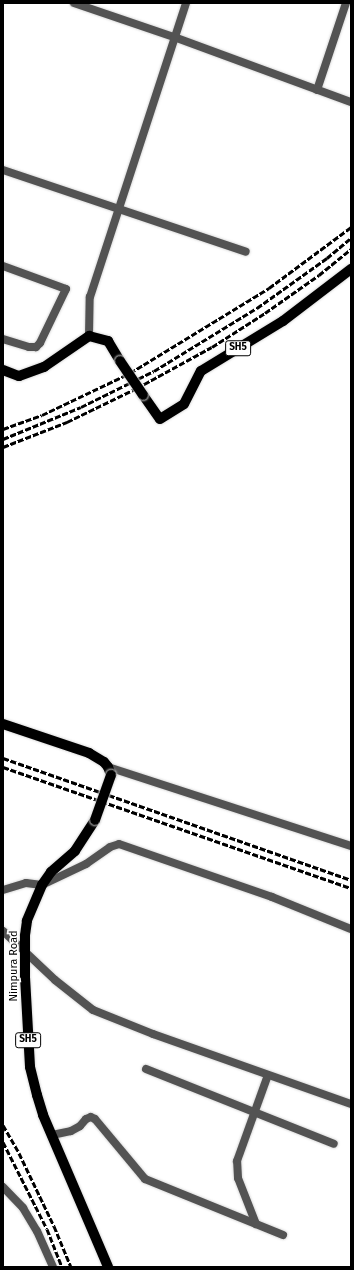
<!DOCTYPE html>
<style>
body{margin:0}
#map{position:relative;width:354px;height:1270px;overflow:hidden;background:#fff;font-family:"Fira Sans",sans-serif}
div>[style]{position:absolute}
.roads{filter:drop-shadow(0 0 1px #dbdbdb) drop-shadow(0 0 1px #dbdbdb)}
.minor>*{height:8px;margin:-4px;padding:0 4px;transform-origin:4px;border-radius:4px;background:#535353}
.primary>*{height:10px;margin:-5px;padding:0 5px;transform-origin:5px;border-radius:5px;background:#000}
.rail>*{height:3px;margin-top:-1.5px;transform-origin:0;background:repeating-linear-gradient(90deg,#000 0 6px,transparent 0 8px)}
.bridges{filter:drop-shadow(0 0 1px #dbdbdb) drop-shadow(0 0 1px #dbdbdb)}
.primary-bridge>*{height:10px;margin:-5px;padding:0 5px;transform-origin:5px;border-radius:5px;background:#000}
span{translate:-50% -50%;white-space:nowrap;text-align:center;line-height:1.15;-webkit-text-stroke:3.5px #fff;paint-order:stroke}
.shield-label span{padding:1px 3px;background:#fff;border:1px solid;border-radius:3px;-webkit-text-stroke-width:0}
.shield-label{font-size:10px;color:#000;font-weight:700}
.street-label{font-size:11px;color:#000}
.frame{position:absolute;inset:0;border:4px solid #000;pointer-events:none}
</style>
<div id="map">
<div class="roads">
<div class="minor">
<i style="left:74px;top:3px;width:106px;rotate:18.8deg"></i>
<i style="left:174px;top:37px;width:189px;rotate:20.2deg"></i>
<i style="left:317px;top:90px;width:92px;rotate:-71.6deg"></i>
<i style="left:3px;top:170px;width:256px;rotate:18.6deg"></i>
<i style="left:3px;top:266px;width:67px;rotate:20.1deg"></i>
<i style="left:66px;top:289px;width:60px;rotate:115.7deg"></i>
<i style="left:40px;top:343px;width:6px;rotate:135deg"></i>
<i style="left:36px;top:347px;width:7px;rotate:180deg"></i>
<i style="left:29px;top:347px;width:27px;rotate:-163deg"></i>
<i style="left:89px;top:336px;width:39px;rotate:-89deg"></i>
<i style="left:90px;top:297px;width:309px;rotate:-71.9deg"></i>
<i style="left:108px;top:767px;width:256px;rotate:18deg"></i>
<i style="left:3px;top:890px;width:24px;rotate:-17deg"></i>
<i style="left:26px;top:883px;width:16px;rotate:7deg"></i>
<i style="left:42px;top:885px;width:49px;rotate:-25.5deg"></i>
<i style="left:86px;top:864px;width:29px;rotate:-35deg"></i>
<i style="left:110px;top:847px;width:9px;rotate:-18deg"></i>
<i style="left:119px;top:844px;width:162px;rotate:19.1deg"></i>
<i style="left:272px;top:897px;width:85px;rotate:22.1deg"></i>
<i style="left:3px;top:931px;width:71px;rotate:43.3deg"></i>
<i style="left:55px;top:980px;width:48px;rotate:38.3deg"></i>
<i style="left:93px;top:1010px;width:65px;rotate:21.8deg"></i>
<i style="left:153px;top:1034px;width:210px;rotate:19.5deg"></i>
<i style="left:146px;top:1069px;width:202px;rotate:21.7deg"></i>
<i style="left:52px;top:1135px;width:19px;rotate:-12deg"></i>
<i style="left:71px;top:1131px;width:10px;rotate:-29deg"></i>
<i style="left:80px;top:1126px;width:9px;rotate:-49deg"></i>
<i style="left:86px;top:1119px;width:5px;rotate:-22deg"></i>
<i style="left:91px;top:1117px;width:4px;rotate:27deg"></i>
<i style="left:95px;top:1119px;width:78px;rotate:50.2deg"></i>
<i style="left:145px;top:1179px;width:149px;rotate:22.1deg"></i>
<i style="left:3px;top:1187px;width:29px;rotate:46deg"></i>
<i style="left:23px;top:1208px;width:27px;rotate:59deg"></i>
<i style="left:37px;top:1231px;width:39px;rotate:66deg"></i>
<i style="left:256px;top:1224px;width:49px;rotate:-111.4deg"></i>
<i style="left:238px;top:1178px;width:17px;rotate:-93deg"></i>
<i style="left:237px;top:1161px;width:91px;rotate:-70.2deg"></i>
</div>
<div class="primary">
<i style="left:3px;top:370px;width:17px;rotate:21deg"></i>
<i style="left:19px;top:376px;width:27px;rotate:-20deg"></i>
<i style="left:44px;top:367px;width:55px;rotate:-34.6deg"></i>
<i style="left:89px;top:336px;width:20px;rotate:15deg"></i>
<i style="left:108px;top:341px;width:23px;rotate:59deg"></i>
<i style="left:143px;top:395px;width:29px;rotate:55deg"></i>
<i style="left:160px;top:419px;width:28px;rotate:-32deg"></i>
<i style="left:184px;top:404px;width:37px;rotate:-63deg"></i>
<i style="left:201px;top:371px;width:96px;rotate:-31.4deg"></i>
<i style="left:283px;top:321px;width:86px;rotate:-37.4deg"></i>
<i style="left:3px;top:724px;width:91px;rotate:18.6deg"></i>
<i style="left:89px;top:753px;width:17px;rotate:31deg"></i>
<i style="left:104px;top:762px;width:6px;rotate:51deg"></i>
<i style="left:108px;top:767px;width:9px;rotate:69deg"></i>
<i style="left:95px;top:820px;width:37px;rotate:123deg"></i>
<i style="left:75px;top:851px;width:32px;rotate:139deg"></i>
<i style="left:51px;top:872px;width:16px;rotate:125deg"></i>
<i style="left:42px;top:885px;width:39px;rotate:113deg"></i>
<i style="left:27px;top:921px;width:15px;rotate:98deg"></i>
<i style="left:25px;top:936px;width:41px;rotate:90deg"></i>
<i style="left:25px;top:977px;width:90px;rotate:86.8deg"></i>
<i style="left:30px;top:1067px;width:29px;rotate:76deg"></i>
<i style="left:37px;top:1095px;width:21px;rotate:73deg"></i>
<i style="left:43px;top:1115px;width:165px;rotate:66.8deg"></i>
</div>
</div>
<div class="rail">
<i style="left:3px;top:429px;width:41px;rotate:-19.7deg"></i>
<i style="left:42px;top:415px;width:98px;rotate:-25.5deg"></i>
<i style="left:130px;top:373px;width:163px;rotate:-31.4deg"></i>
<i style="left:269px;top:288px;width:102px;rotate:-36.6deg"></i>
<i style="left:3px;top:439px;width:84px;rotate:-22.3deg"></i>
<i style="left:81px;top:407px;width:81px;rotate:-26.3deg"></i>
<i style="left:154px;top:371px;width:121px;rotate:-31.5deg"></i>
<i style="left:257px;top:308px;width:86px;rotate:-35.5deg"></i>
<i style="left:327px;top:258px;width:31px;rotate:-40deg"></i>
<i style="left:3px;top:447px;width:69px;rotate:-21.3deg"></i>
<i style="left:67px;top:422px;width:78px;rotate:-25.9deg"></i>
<i style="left:137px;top:388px;width:85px;rotate:-28.7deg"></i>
<i style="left:212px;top:347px;width:63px;rotate:-32.7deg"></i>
<i style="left:265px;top:313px;width:66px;rotate:-35.1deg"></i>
<i style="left:319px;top:275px;width:41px;rotate:-39.1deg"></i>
<i style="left:3px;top:758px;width:369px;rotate:19.3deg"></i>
<i style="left:3px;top:767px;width:368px;rotate:19.2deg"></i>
<i style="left:3px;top:1125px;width:32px;rotate:60deg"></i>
<i style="left:19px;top:1153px;width:81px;rotate:64.4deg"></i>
<i style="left:54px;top:1226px;width:44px;rotate:67.5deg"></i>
<i style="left:3px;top:1142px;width:97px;rotate:63.2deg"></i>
<i style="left:47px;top:1229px;width:41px;rotate:68.5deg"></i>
</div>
<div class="bridges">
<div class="primary-bridge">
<i style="left:120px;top:361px;width:41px;rotate:55.9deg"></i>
<i style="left:95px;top:820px;width:48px;rotate:-70.4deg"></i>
</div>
</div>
<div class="shield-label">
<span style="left:238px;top:348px">SH5</span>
<span style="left:28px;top:1040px">SH5</span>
</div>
<div class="street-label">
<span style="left:14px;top:966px;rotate:-90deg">Nimpura Road</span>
</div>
<div class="frame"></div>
</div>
